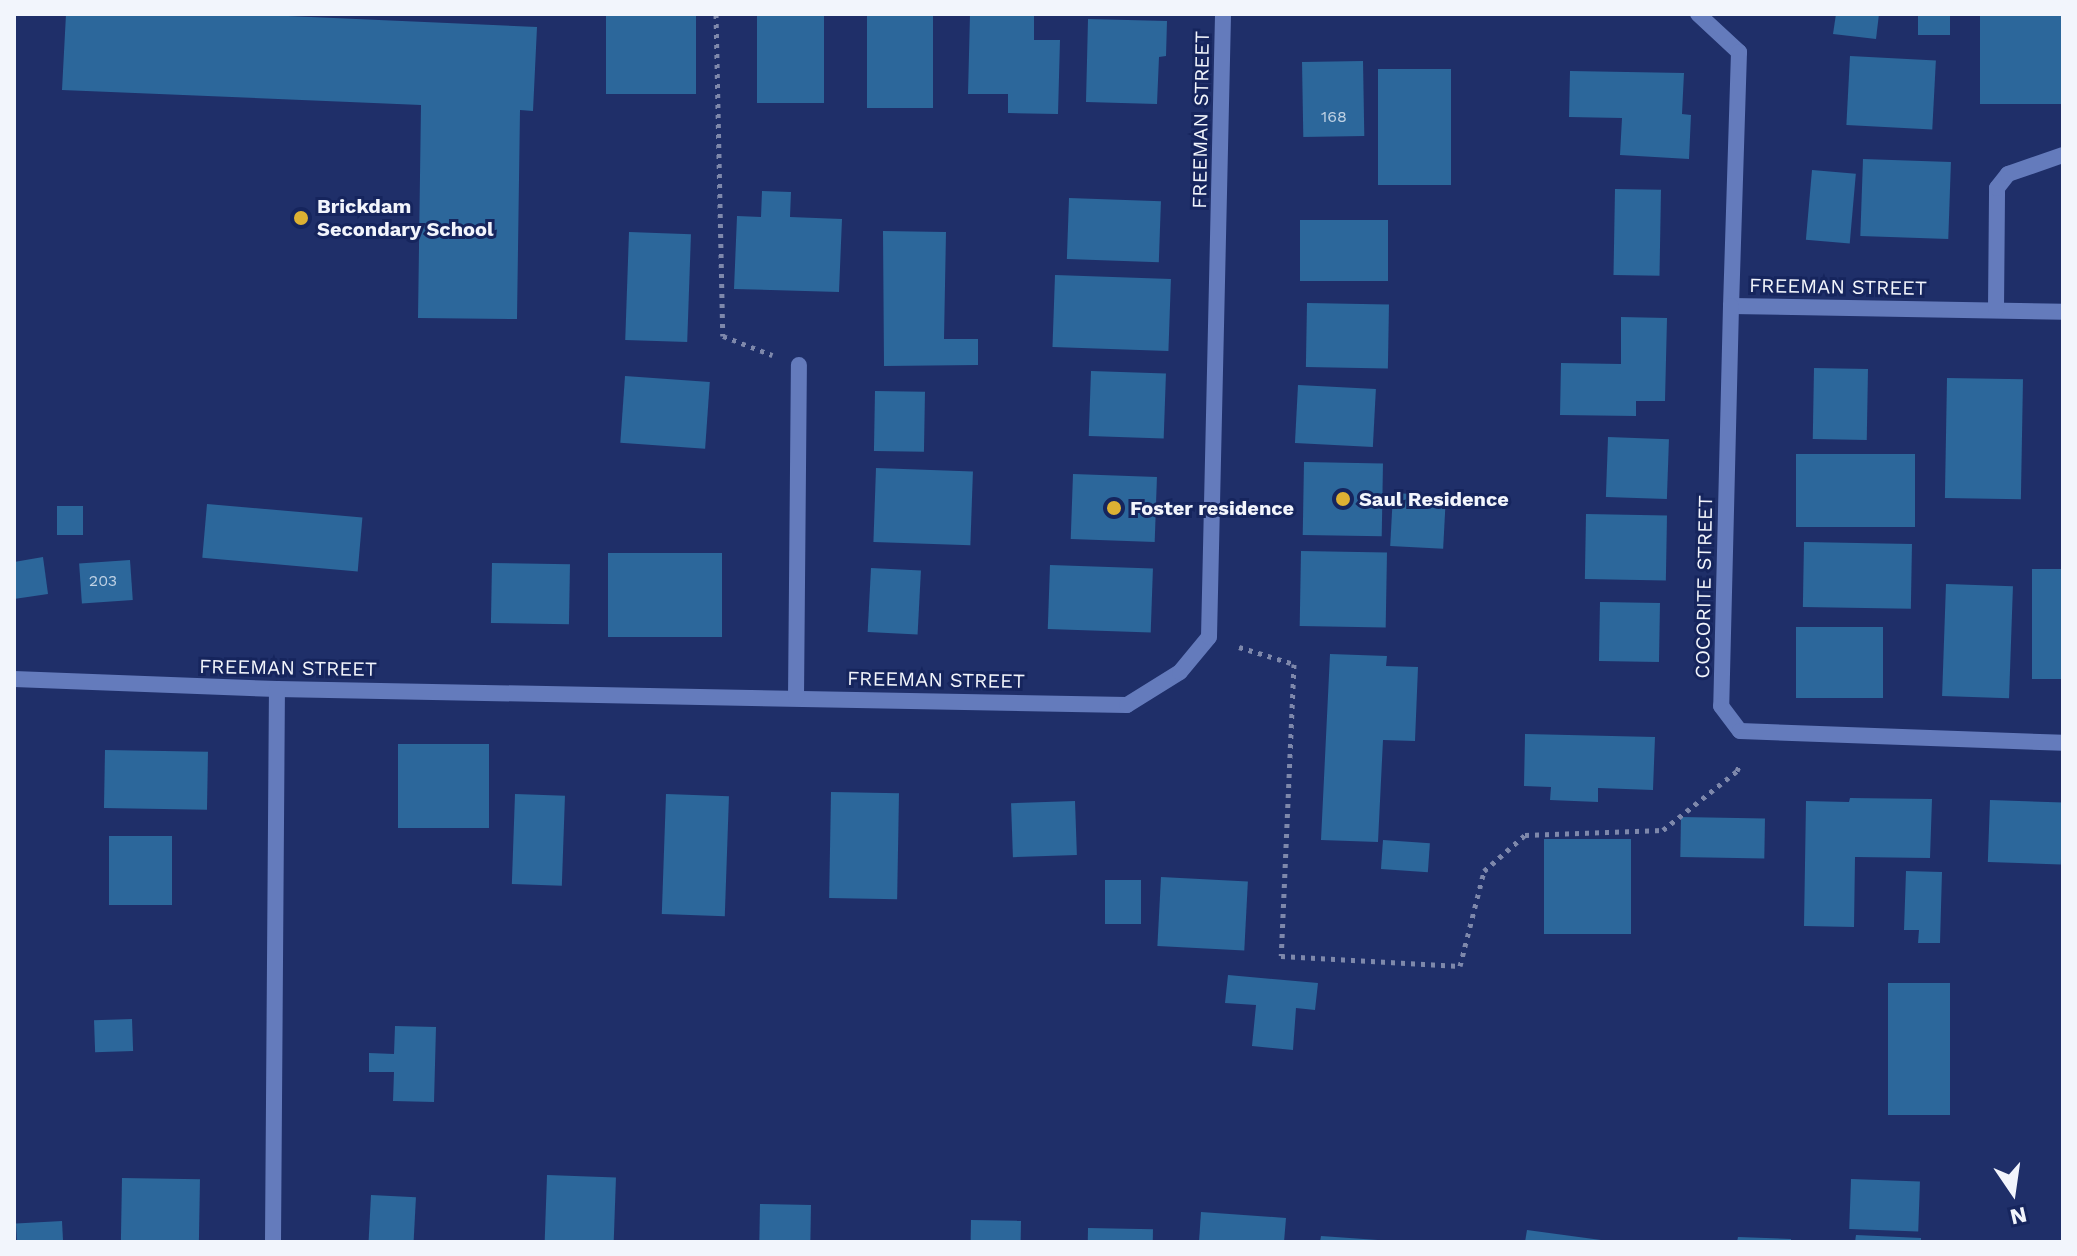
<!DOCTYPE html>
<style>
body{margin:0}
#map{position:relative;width:2077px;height:1256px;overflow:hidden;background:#1f2f69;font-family:"Work Sans",sans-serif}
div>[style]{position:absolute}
.building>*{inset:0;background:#2c679b;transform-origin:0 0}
.path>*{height:5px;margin-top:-2.5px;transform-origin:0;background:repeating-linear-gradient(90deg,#7e88ab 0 4px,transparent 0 10px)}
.minor>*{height:16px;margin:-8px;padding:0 8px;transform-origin:8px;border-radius:8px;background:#647bbc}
.dots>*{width:22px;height:22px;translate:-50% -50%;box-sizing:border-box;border:4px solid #16255d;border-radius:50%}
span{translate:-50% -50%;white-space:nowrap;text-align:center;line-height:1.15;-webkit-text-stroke:6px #16255d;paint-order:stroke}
.number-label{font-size:16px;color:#c0d2e4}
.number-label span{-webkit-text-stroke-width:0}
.street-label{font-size:20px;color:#f2f5fc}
.poi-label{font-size:20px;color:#f2f5fc;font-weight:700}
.left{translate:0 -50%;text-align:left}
.frame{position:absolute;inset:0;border:16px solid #f2f5fc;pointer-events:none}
.north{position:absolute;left:1973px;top:1152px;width:80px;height:80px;-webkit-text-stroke:6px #16255d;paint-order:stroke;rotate:167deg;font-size:22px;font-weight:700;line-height:32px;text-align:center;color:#f2f5fc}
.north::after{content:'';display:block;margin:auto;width:28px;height:36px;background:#f2f5fc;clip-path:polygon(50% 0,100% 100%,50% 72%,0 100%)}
</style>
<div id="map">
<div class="building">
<i style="clip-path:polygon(66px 14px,240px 14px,537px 27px,533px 111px,520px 110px,517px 319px,418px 318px,421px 105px,62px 90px)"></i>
<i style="left:606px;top:14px;width:90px;height:80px"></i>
<i style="left:757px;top:14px;width:67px;height:89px"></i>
<i style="left:867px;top:14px;width:66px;height:94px"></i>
<i style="clip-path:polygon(970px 14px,1034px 14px,1034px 40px,1060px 40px,1058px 114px,1008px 113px,1008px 94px,968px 94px)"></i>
<i style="clip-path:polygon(1836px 14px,1879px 14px,1876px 39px,1833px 34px)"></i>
<i style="left:1918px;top:14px;width:32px;height:21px"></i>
<i style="left:1980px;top:14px;width:83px;height:90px"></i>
<i style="clip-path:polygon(1088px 19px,1167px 21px,1166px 56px,1159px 57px,1157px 104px,1086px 102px)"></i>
<i style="left:1850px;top:56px;width:86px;height:69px;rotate:3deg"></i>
<i style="left:1363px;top:61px;width:75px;height:61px;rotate:89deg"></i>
<i style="left:1378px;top:69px;width:73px;height:116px"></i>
<i style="clip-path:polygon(1570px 71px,1684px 73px,1682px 114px,1691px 115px,1689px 159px,1620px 155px,1622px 118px,1569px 117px)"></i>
<i style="left:1863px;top:159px;width:88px;height:77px;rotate:2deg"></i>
<i style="left:1812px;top:170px;width:44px;height:70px;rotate:5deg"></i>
<i style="left:1615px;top:189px;width:46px;height:86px;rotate:1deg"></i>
<i style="clip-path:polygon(762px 191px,791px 192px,790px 217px,842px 219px,839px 292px,734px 289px,737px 216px,761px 217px)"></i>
<i style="left:1069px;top:198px;width:92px;height:61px;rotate:2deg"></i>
<i style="left:1388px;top:220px;width:61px;height:88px;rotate:90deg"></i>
<i style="clip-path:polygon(883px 231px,946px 232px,944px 339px,978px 339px,978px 365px,884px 366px)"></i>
<i style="left:629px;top:232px;width:62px;height:108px;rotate:2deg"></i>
<i style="left:1055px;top:275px;width:116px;height:72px;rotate:2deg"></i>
<i style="left:1307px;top:303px;width:82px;height:64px;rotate:1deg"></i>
<i style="clip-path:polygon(1621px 317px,1667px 318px,1665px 401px,1636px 401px,1636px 416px,1560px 415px,1561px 363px,1621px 364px)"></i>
<i style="left:1814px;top:368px;width:54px;height:71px;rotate:1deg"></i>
<i style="left:1091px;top:371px;width:75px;height:65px;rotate:2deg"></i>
<i style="left:625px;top:376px;width:85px;height:67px;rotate:4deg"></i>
<i style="left:1947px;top:378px;width:76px;height:120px;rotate:1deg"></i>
<i style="left:1298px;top:385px;width:78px;height:58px;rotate:3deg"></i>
<i style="left:875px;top:391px;width:50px;height:60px;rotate:1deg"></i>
<i style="left:1608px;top:437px;width:61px;height:60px;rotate:2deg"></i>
<i style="left:1796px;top:454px;width:119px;height:73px"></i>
<i style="left:1304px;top:462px;width:79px;height:73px;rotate:1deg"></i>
<i style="left:876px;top:468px;width:97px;height:74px;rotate:2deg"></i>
<i style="left:1073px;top:474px;width:84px;height:65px;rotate:2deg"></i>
<i style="left:1393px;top:493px;width:53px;height:53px;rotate:3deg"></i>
<i style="left:207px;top:504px;width:156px;height:54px;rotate:5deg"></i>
<i style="left:57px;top:506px;width:26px;height:29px"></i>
<i style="left:1586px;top:514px;width:81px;height:65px;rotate:1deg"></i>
<i style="left:1804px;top:542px;width:108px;height:65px;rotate:1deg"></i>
<i style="left:1301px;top:551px;width:86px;height:75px;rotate:1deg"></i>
<i style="left:608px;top:553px;width:114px;height:84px"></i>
<i style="clip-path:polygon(43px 557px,48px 594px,14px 599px,14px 562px)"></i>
<i style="left:130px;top:560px;width:40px;height:51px;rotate:86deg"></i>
<i style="left:492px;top:563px;width:78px;height:60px;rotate:1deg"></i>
<i style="left:1050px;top:565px;width:103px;height:64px;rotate:2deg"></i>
<i style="left:871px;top:568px;width:50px;height:64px;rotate:3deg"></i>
<i style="left:2032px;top:569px;width:31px;height:110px"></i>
<i style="left:1946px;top:584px;width:67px;height:112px;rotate:2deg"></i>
<i style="left:1600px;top:602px;width:60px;height:59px;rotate:1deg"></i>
<i style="left:1796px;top:627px;width:87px;height:71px"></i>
<i style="clip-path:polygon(1330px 654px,1387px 656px,1386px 666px,1418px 667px,1415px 741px,1383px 740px,1378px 842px,1321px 840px)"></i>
<i style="clip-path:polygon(1525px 734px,1655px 737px,1653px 790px,1598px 788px,1598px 802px,1550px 800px,1551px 787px,1524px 786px)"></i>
<i style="left:398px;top:744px;width:91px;height:84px"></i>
<i style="left:105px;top:750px;width:103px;height:58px;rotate:1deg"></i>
<i style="left:831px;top:792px;width:68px;height:106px;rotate:1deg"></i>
<i style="left:515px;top:794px;width:50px;height:90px;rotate:2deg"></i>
<i style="left:666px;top:794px;width:63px;height:120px;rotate:2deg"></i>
<i style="clip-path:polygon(1850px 798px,1932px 799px,1930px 858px,1855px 857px,1854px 927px,1804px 926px,1806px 801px,1849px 802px)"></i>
<i style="left:1990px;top:800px;width:73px;height:62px;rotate:2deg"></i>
<i style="left:1075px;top:801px;width:54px;height:64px;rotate:88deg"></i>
<i style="left:1681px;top:817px;width:84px;height:40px;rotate:1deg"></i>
<i style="left:172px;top:836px;width:69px;height:63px;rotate:90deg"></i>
<i style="left:1544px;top:839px;width:87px;height:95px"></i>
<i style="left:1383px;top:840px;width:47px;height:29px;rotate:4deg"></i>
<i style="clip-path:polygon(1906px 871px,1942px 872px,1940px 943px,1918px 943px,1919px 930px,1904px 930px)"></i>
<i style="left:1161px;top:877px;width:87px;height:69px;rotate:3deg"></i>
<i style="left:1105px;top:880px;width:36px;height:44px"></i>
<i style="clip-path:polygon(1228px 975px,1318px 983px,1315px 1010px,1296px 1008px,1293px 1050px,1252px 1046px,1256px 1005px,1225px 1003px)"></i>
<i style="left:1888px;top:983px;width:62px;height:132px"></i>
<i style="left:132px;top:1019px;width:32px;height:38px;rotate:88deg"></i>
<i style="clip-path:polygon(395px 1026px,436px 1027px,434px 1102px,393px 1101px,394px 1072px,369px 1072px,369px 1053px,394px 1054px)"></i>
<i style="left:547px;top:1175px;width:69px;height:67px;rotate:2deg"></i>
<i style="left:122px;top:1178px;width:78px;height:64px;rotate:1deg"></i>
<i style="left:1851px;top:1179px;width:69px;height:50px;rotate:2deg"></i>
<i style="left:371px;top:1195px;width:45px;height:47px;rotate:3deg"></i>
<i style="left:760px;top:1204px;width:51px;height:38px;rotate:1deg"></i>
<i style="clip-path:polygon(1201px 1212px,1286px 1218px,1284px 1242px,1199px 1242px)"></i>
<i style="left:971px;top:1220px;width:50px;height:22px;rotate:1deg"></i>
<i style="left:62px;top:1221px;width:21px;height:46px;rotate:87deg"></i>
<i style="left:1088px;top:1228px;width:65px;height:14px;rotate:1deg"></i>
<i style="clip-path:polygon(1527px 1230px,1601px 1240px,1601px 1242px,1525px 1242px)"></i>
<i style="clip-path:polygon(1856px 1235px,1921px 1238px,1921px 1242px,1855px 1242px)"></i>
<i style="clip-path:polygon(1321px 1236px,1378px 1240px,1378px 1242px,1320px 1242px)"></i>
<i style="clip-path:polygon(1738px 1237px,1791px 1239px,1791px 1242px,1737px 1242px)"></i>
</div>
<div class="path">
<i style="left:716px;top:14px;width:322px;rotate:88.8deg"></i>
<i style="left:723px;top:336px;width:53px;rotate:21.2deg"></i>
<i style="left:1239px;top:647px;width:58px;rotate:17.2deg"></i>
<i style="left:1294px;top:664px;width:292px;rotate:92.5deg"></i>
<i style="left:1281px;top:956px;width:179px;rotate:3.2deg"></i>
<i style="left:1460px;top:966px;width:98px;rotate:-75.8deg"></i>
<i style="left:1484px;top:871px;width:55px;rotate:-41.3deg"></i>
<i style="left:1525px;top:835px;width:138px;rotate:-2.1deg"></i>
<i style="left:1663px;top:830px;width:95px;rotate:-38.6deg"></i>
<i style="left:1737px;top:771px;width:8px;rotate:-67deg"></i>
</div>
<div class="minor">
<i style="left:1698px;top:14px;width:56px;rotate:42.8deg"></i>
<i style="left:1739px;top:52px;width:254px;rotate:91.8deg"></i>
<i style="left:1731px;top:306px;width:332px;rotate:1deg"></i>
<i style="left:1731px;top:306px;width:400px;rotate:91.4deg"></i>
<i style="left:1721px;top:706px;width:31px;rotate:53deg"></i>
<i style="left:1740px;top:731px;width:323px;rotate:2.1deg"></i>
<i style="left:1996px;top:309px;width:121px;rotate:-89.5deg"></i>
<i style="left:1997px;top:188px;width:18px;rotate:-52deg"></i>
<i style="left:2008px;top:174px;width:58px;rotate:-19.1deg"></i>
<i style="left:14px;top:679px;width:263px;rotate:2.2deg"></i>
<i style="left:277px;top:689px;width:850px;rotate:1.08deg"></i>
<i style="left:1127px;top:705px;width:62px;rotate:-31.9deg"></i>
<i style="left:1180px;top:672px;width:45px;rotate:-50.4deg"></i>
<i style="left:1209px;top:637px;width:623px;rotate:-88.71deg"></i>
<i style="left:796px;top:698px;width:333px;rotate:-89.5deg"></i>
<i style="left:273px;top:1242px;width:553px;rotate:-89.59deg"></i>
</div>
<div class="dots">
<i style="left:301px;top:218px;background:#ddb133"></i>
<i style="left:1343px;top:499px;background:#ddb133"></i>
<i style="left:1114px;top:508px;background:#ddb133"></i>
</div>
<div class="number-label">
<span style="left:1334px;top:117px">168</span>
<span style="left:103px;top:581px">203</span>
</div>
<div class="street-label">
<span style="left:1201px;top:120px;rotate:-89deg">FREEMAN STREET</span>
<span style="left:1838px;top:287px;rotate:1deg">FREEMAN STREET</span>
<span style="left:1704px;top:587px;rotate:-89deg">COCORITE STREET</span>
<span style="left:288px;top:668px;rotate:1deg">FREEMAN STREET</span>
<span style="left:936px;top:680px;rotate:1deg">FREEMAN STREET</span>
</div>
<div class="poi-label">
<span class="left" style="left:317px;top:218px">Brickdam<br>Secondary School</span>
<span class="left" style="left:1359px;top:499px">Saul Residence</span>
<span class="left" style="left:1130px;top:508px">Foster residence</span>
</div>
<div class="frame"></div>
<div class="north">N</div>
</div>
